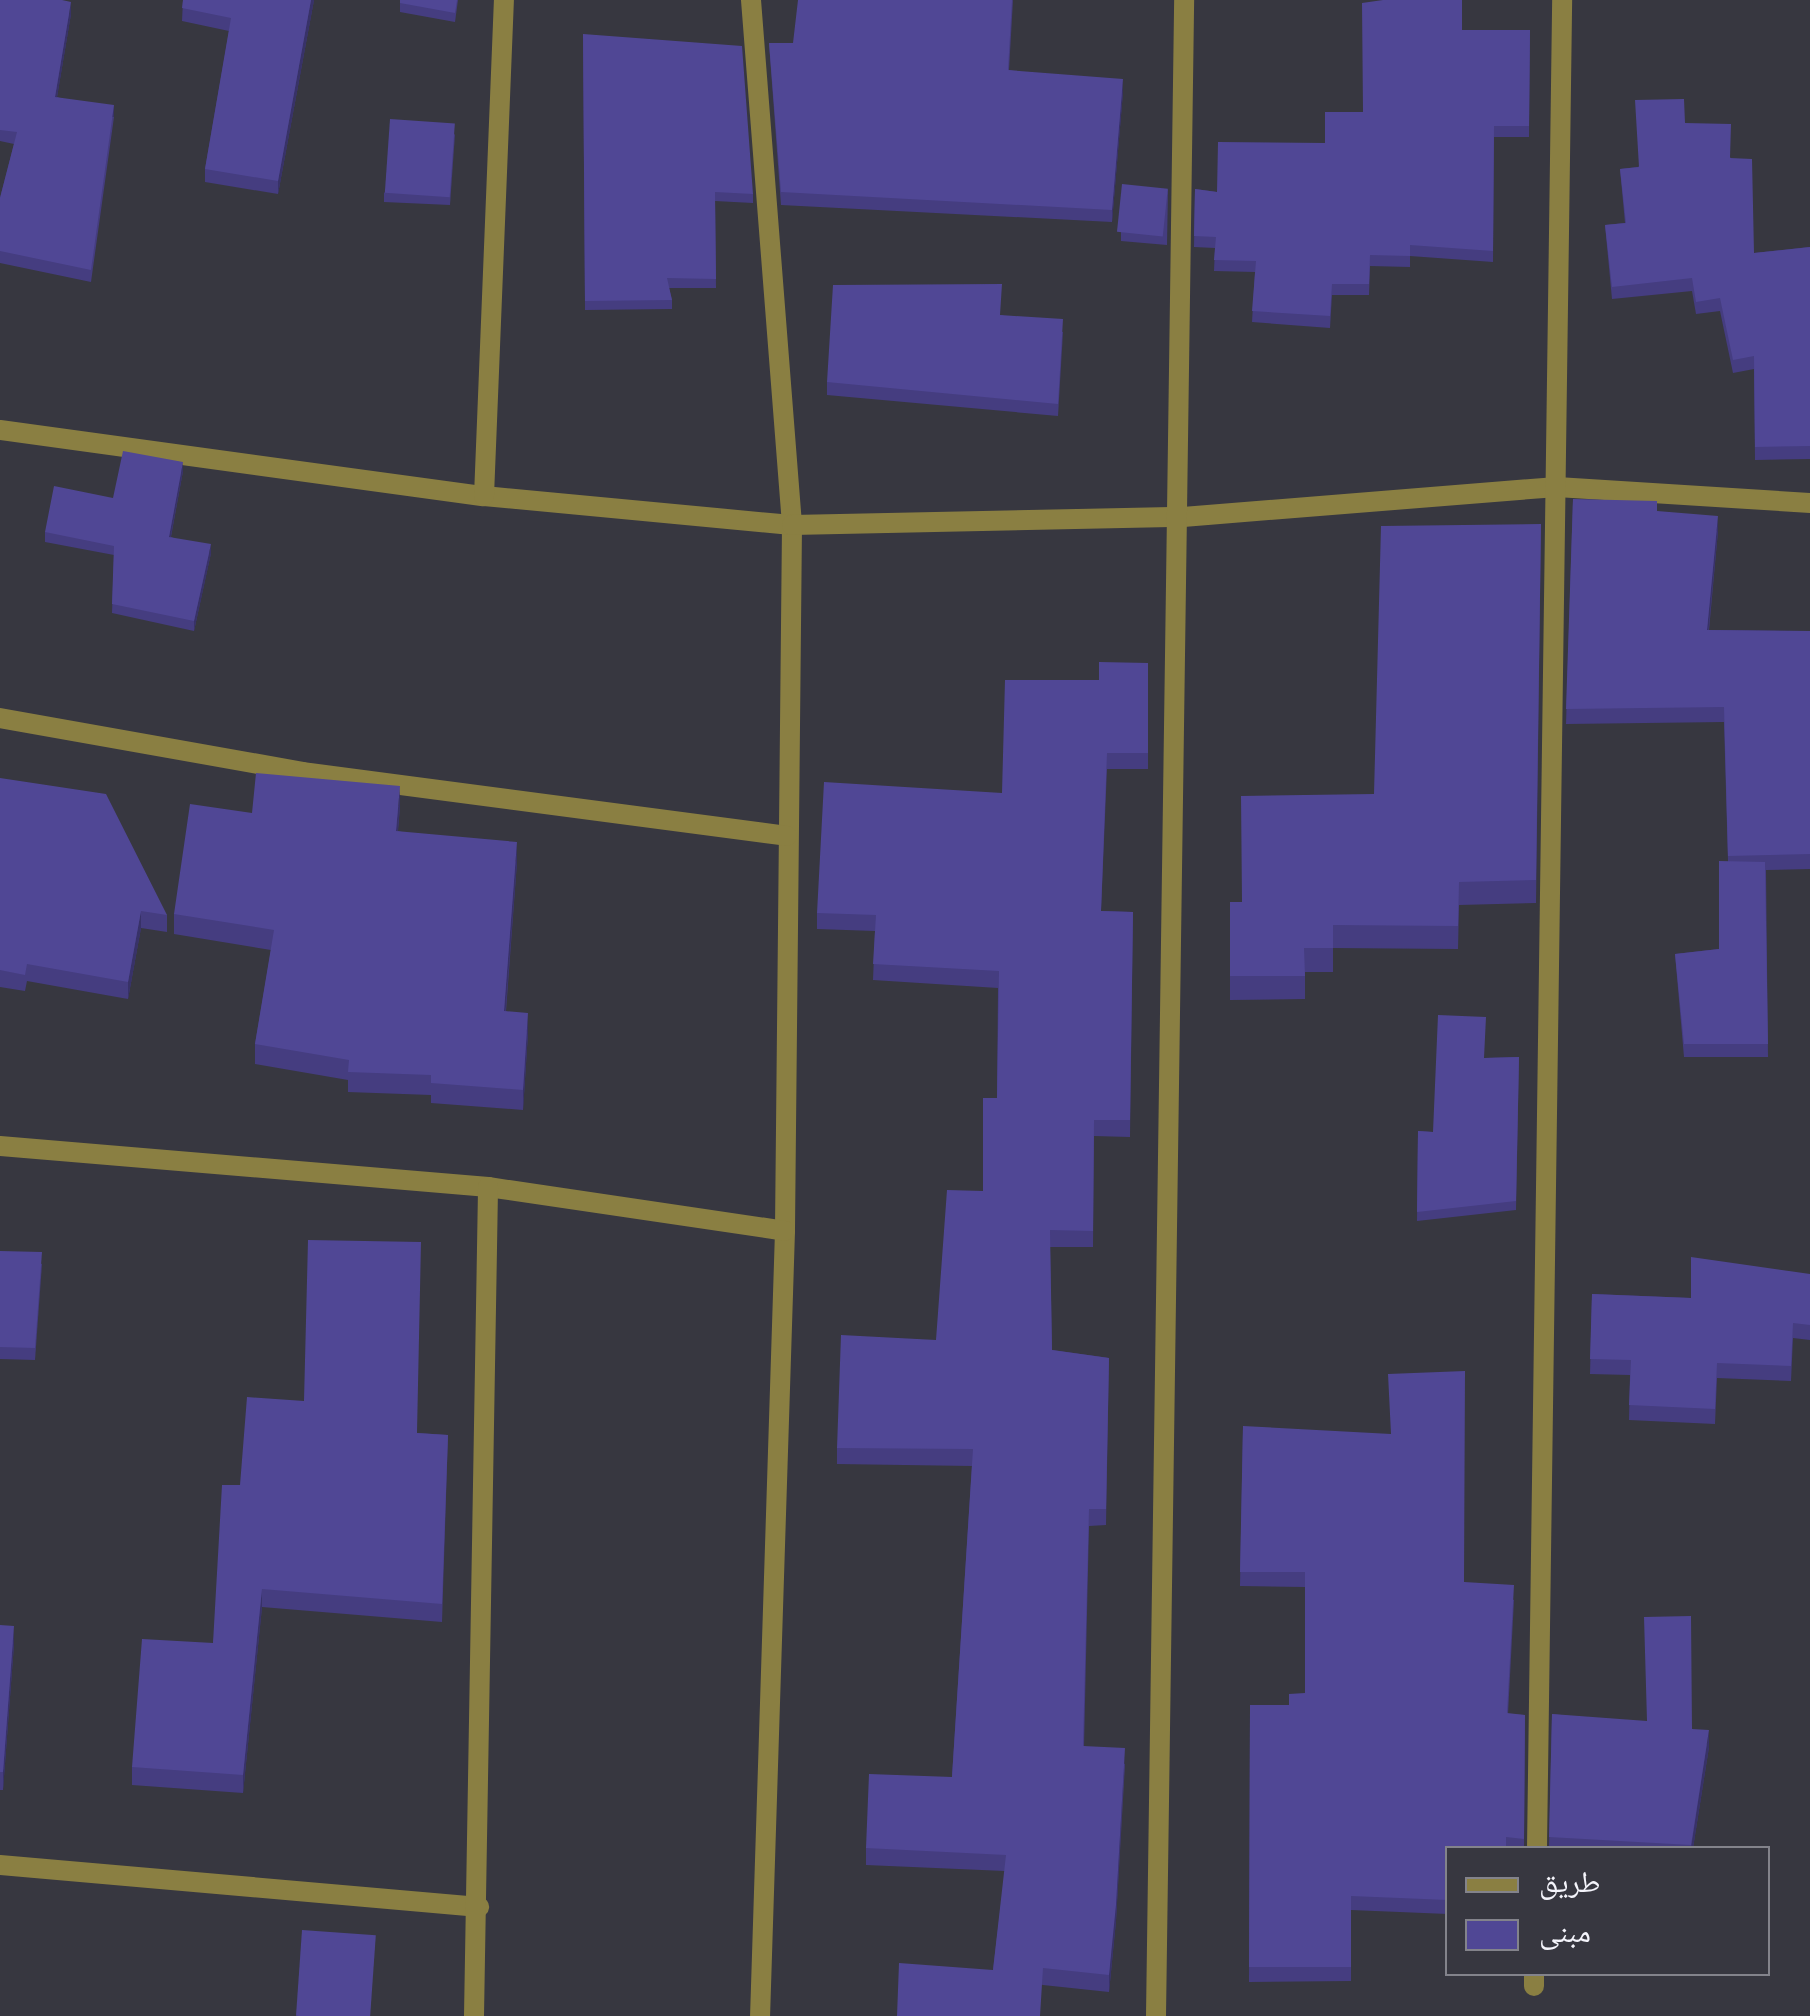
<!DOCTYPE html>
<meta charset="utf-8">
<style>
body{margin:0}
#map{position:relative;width:1810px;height:2016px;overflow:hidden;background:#373740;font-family:Raleway,"Noto Naskh Arabic",sans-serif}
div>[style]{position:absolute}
.street>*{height:20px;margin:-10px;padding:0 10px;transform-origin:10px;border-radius:10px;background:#8a7f42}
.wall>*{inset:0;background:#453d80}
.shaded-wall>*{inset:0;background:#383268;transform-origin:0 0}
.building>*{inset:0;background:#504795;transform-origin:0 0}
span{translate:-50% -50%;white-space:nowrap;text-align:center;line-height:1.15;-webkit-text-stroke:8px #373740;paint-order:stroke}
.legend{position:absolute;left:1445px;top:1846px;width:325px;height:130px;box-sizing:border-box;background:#373740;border:2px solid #83838b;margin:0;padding:12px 18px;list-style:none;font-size:30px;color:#f4f4fb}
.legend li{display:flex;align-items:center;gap:20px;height:50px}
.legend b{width:50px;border:2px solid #83838b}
</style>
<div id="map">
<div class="street">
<i style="left:751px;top:0;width:527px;rotate:85.53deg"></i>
<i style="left:792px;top:525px;width:706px;rotate:90.57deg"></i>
<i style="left:785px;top:1231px;width:785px;rotate:91.82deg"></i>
<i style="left:0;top:430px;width:488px;rotate:7.8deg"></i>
<i style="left:484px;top:496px;width:309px;rotate:5.4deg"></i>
<i style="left:792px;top:525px;width:391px;rotate:-1.2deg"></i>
<i style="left:1183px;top:517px;width:375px;rotate:-4.6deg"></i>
<i style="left:1557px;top:487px;width:254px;rotate:3.6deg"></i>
<i style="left:484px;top:496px;width:496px;rotate:-87.7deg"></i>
<i style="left:0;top:718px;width:307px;rotate:10.1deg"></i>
<i style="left:302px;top:772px;width:489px;rotate:7.5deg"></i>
<i style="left:0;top:1146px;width:490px;rotate:4.8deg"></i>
<i style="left:488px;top:1187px;width:300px;rotate:8.4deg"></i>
<i style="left:1537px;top:1848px;width:1848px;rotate:-89.22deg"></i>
<i style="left:0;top:1865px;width:481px;rotate:5deg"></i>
<i style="left:1534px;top:1986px;width:12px;rotate:-90deg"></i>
<i style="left:474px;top:2016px;width:829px;rotate:-89.03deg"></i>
<i style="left:1156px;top:2016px;width:2016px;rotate:-89.2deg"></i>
</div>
<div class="wall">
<i style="clip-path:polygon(0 0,71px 14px,57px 97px,114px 117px,91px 282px,0 263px,0 198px,14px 144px,0 141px)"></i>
<i style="clip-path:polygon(183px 0,314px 0,278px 194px,205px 182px,205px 169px,229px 31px,182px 21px)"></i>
<i style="clip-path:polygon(400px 0,458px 0,455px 22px,400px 12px)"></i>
<i style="clip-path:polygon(1013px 0,1009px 70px,1123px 92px,1112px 222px,781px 205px,769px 43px,793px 43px)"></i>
<i style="clip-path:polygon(1462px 30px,1530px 30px,1529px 137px,1494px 137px,1493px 262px,1410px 256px,1410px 267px,1370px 266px,1369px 295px,1332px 295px,1330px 328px,1252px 322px,1255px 272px,1214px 271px,1215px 248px,1194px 247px,1195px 189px,1217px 192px,1325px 143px)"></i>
<i style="clip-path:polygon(583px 34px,753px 194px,753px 203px,715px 201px,716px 288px,669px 288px,672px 300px,672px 309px,585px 310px)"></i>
<i style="clip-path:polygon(1685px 123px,1731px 158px,1754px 253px,1810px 247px,1810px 459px,1755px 460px,1754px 369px,1733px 373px,1720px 311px,1696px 314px,1692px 291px,1612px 299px,1605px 225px,1625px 223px,1620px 169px,1638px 167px)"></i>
<i style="clip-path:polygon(455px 134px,450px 205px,384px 202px,384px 193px)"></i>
<i style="clip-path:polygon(1168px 189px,1167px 245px,1121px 241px,1121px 232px)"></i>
<i style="clip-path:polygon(1001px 315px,1063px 332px,1058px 416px,827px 395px,827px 382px)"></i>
<i style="clip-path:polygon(183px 471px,171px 537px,211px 553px,194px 631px,112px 613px,114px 555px,45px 542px,45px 532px,113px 498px)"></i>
<i style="clip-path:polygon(1573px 499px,1657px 511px,1718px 531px,1709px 630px,1810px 631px,1810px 869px,1766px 870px,1768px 1057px,1684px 1057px,1675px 954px,1719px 949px,1728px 861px,1724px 722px,1566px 724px)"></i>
<i style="clip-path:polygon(1541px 524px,1536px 903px,1459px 905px,1458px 949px,1333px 948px,1333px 972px,1305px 972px,1305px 999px,1230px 1000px,1230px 902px,1242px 902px,1374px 794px)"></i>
<i style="clip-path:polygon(1148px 663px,1148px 769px,1107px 769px,1101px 911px,1133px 912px,1130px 1137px,1094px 1136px,1093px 1247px,1050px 1247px,1052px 1350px,1109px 1358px,1106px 1525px,1089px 1526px,1084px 1746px,1125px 1764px,1116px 1921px,1109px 1992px,1043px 1985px,993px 1970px,1005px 1871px,866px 1865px,866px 1848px,952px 1777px,972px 1466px,837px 1464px,837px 1448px,936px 1340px,983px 1191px,997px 1098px,998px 988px,873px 980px,875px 931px,817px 929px,817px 913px,1002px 793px,1099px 680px)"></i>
<i style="clip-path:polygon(0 778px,167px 915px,167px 932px,141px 928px,128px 999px,27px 981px,25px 991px,0 987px)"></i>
<i style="clip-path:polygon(400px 806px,398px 831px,517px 862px,506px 1011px,528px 1033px,523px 1110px,431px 1103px,431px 1095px,348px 1092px,348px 1080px,255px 1064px,255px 1044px,271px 950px,174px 934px,174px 914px,252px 813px)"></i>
<i style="clip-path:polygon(1519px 1057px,1516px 1210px,1417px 1221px,1418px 1131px,1433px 1132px,1485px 1058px)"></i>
<i style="clip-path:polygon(0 1251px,42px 1264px,35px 1360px,0 1359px)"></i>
<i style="clip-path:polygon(1810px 1274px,1810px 1340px,1793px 1338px,1791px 1381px,1717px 1378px,1715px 1424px,1629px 1420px,1630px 1375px,1590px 1374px,1592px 1294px,1691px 1298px)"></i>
<i style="clip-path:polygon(1243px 1426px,1464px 1582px,1514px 1600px,1508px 1714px,1525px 1715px,1524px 1848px,1448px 1848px,1448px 1914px,1351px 1910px,1351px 1981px,1249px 1982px,1250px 1705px,1289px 1705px,1305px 1693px,1305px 1587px,1240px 1586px)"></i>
<i style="clip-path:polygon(417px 1433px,448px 1435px,442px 1622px,262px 1607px,243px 1793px,132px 1785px,132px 1767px,213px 1643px,240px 1485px)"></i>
<i style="clip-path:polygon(0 1625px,14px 1644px,3px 1790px,0 1790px)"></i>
<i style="clip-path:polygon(1552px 1714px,1692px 1729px,1709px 1747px,1693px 1848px,1549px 1848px)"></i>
</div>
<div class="shaded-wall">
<i style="clip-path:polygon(311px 0,314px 0,278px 194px,278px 181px)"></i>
<i style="clip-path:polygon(71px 2px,71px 14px,55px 109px,55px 97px)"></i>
<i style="clip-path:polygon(1123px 79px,1123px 92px,1112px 222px,1112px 210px)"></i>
<i style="left:114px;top:105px;width:12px;height:167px;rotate:90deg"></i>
<i style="clip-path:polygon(183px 462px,183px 471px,169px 546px,169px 537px)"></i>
<i style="clip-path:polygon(1718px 516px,1718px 531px,1707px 645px,1707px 630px)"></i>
<i style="clip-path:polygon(211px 544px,211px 553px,194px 631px,194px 621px)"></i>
<i style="clip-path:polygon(400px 786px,400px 806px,396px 851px,396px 831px)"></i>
<i style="clip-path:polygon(517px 842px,517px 862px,504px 1031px,504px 1011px)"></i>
<i style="clip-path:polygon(141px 911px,141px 928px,128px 999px,128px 982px)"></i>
<i style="clip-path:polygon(528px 1013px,528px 1033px,523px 1110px,523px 1090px)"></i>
<i style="clip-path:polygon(262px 1589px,262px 1607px,243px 1793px,243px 1775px)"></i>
<i style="clip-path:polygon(14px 1626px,14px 1644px,3px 1790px,3px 1772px)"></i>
<i style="clip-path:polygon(1709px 1730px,1709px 1747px,1693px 1848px,1691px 1848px)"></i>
<i style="clip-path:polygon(1125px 1748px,1116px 1921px,1109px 1992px,1109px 1975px)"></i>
</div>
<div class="building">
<i style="clip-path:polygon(0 0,62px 0,71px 2px,55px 97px,114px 105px,91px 270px,0 251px,0 198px,17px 132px,0 130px)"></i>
<i style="clip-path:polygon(183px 0,311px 0,278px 181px,205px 169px,231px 18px,182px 8px)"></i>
<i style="clip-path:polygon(400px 0,457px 0,455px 13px,400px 3px)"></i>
<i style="clip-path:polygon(798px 0,1012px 0,1008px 70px,1123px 79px,1112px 210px,781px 192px,769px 43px,793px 43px)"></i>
<i style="clip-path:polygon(1383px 0,1462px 0,1462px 30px,1530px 30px,1529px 126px,1494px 126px,1493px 251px,1410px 245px,1410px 256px,1370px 255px,1369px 284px,1332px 284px,1330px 316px,1252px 311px,1256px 261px,1214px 260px,1216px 237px,1194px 236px,1195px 189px,1217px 192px,1218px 142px,1325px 143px,1325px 112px,1363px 112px,1362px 3px)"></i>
<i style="clip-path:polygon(583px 34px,742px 46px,753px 194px,715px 192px,716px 279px,667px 278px,672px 300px,585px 301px)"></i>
<i style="clip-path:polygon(1684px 99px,1685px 123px,1731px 124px,1730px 158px,1752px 159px,1754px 253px,1810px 247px,1810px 446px,1755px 447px,1754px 356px,1733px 360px,1720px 298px,1696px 302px,1692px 278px,1612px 287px,1605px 225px,1626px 223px,1620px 169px,1639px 167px,1635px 100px)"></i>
<i style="left:390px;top:119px;width:65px;height:74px;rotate:4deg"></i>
<i style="left:1122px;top:184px;width:46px;height:48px;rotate:6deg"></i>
<i style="clip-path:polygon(1002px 284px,1000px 315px,1063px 319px,1058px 404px,827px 382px,833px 285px)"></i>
<i style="clip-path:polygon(123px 451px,183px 462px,169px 537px,211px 544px,194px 621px,112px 604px,114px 546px,45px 532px,54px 486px,113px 498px)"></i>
<i style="clip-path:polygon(1573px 499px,1657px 501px,1657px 511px,1718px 516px,1707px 630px,1810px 631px,1810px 854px,1728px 856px,1724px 707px,1566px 709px)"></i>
<i style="clip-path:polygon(1541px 524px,1536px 880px,1459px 882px,1458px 926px,1333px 925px,1333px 948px,1304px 948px,1305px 976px,1230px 976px,1230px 902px,1242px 902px,1241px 796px,1374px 794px,1381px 526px)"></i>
<i style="clip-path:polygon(1099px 662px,1148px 663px,1148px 753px,1107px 753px,1101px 911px,1133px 912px,1130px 1120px,1094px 1120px,1093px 1231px,1050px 1230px,1052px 1350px,1109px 1358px,1106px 1509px,1089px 1509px,1083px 1746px,1125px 1748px,1116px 1905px,1109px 1975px,1043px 1968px,1040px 2016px,897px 2016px,899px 1963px,993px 1970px,1006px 1855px,866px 1848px,869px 1774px,952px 1777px,973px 1449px,837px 1448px,841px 1335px,936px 1340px,947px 1190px,983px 1191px,983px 1098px,997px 1098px,999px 971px,873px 964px,876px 915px,817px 913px,824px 782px,1002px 793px,1005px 680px,1099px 680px)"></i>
<i style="clip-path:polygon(256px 773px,400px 786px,396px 831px,517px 842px,504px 1011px,528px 1013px,523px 1090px,431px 1083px,431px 1075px,348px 1072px,349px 1060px,255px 1044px,274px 930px,174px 914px,190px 804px,252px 813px)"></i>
<i style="clip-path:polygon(0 778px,106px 794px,167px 915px,141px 911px,128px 982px,27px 964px,25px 975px,0 970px)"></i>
<i style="clip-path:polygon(1719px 861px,1765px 862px,1768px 1044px,1684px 1044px,1675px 954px,1719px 949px)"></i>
<i style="clip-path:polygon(1438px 1015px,1486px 1017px,1484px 1058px,1519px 1057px,1516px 1201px,1417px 1212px,1418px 1131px,1433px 1132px)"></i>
<i style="clip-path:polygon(308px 1240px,421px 1242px,417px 1433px,448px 1435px,442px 1604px,262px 1589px,243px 1775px,132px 1767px,142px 1639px,213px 1643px,222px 1485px,240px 1485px,247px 1397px,304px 1401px)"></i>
<i style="clip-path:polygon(0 1251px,42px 1252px,35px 1348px,0 1347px)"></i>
<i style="clip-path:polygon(1691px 1257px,1810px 1274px,1810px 1325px,1793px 1323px,1791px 1366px,1717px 1363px,1715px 1409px,1629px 1405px,1631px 1360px,1590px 1359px,1592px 1294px,1691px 1298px)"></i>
<i style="clip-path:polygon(1465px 1371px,1464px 1582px,1514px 1585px,1507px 1713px,1525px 1715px,1524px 1839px,1506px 1837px,1506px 1848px,1448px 1848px,1448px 1900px,1351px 1896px,1351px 1967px,1249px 1967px,1250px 1705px,1289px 1705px,1289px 1694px,1305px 1693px,1305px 1572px,1240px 1572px,1243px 1426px,1391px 1434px,1388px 1374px)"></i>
<i style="clip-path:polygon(1691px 1616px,1692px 1729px,1709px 1730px,1691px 1845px,1549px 1837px,1552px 1714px,1647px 1721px,1644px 1617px)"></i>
<i style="clip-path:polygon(0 1625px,14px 1626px,3px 1772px,0 1772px)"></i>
<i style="left:302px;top:1930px;width:74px;height:86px;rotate:4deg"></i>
</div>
<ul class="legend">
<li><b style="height:12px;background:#8a7f42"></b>طريق</li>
<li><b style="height:28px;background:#504795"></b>مبنى</li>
</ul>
</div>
